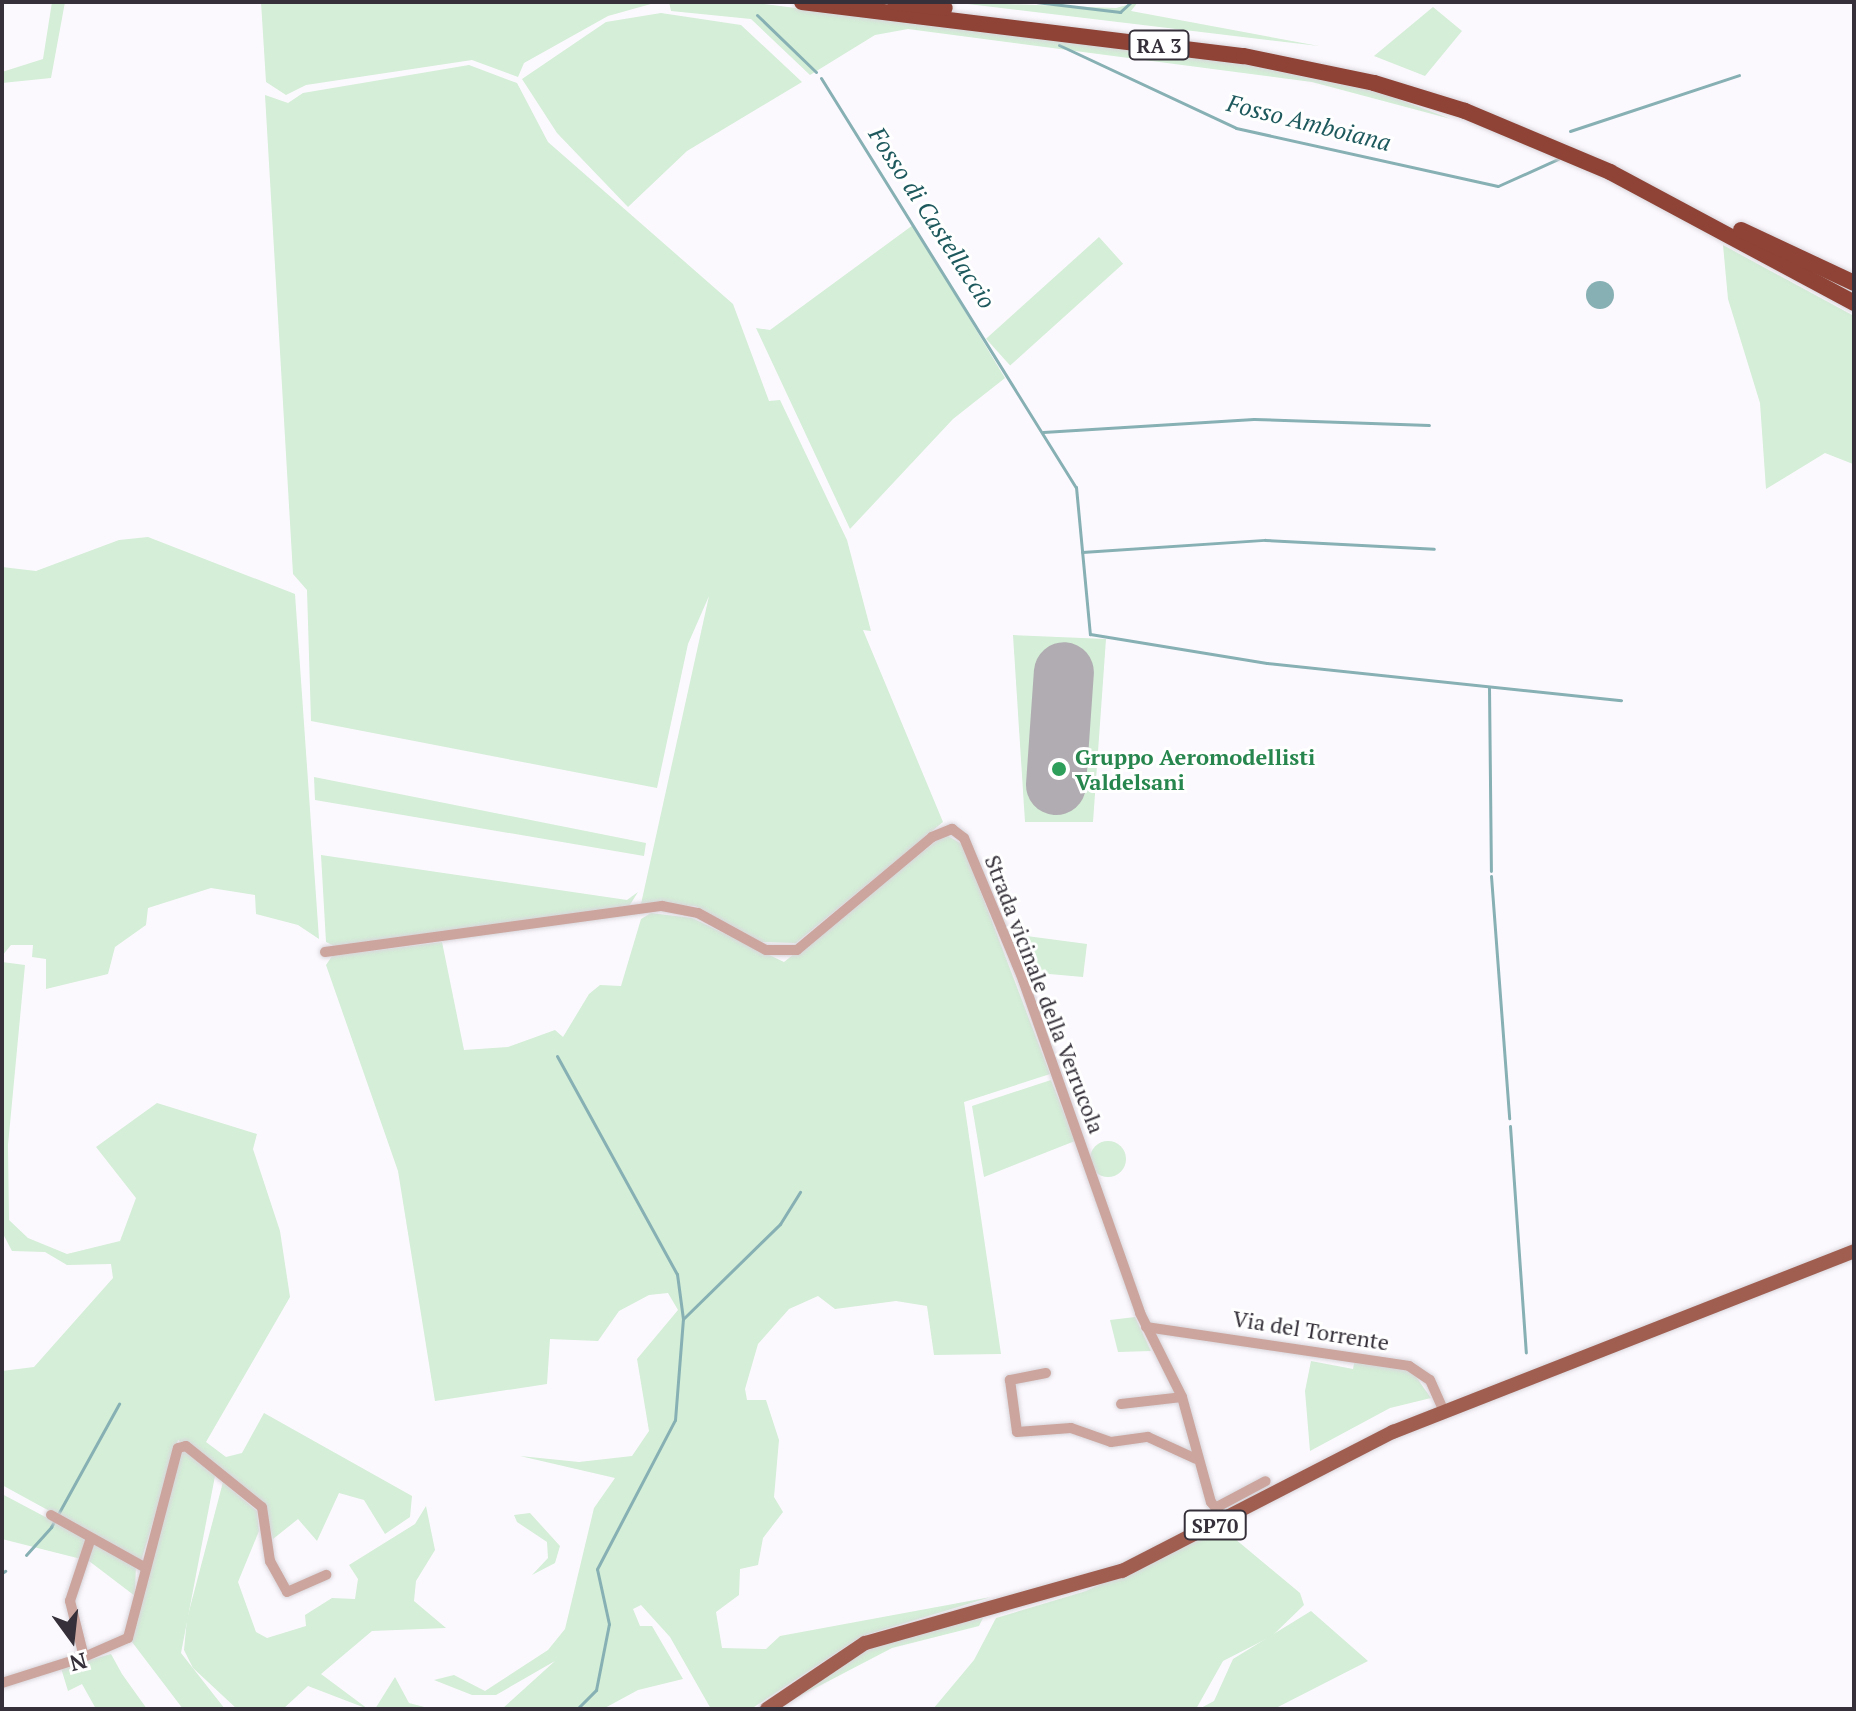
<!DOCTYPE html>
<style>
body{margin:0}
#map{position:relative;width:1856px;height:1711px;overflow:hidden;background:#fcf9fe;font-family:"PT Serif",serif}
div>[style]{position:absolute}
.green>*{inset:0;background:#d4eed7;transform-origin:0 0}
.round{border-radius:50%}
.water>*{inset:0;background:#86b0b3}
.stream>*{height:3px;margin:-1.5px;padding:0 1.5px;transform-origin:1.5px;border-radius:1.5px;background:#86b0b3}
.runway>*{height:60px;margin:-30px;padding:0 30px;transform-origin:30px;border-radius:30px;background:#b0acb2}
.roads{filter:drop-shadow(0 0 2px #d8d5db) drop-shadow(0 0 2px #d8d5db)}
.minor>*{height:10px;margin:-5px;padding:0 5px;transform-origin:5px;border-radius:5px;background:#cca69e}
.major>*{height:14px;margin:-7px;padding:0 7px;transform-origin:7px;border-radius:7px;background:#a05e51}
.highway>*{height:16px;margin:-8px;padding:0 8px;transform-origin:8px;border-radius:8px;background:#8e4336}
.dots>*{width:22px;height:22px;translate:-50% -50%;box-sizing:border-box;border:4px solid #fff;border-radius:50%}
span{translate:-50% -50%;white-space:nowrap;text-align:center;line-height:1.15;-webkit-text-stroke:6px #fff;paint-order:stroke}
.shield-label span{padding:2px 6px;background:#fff;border:2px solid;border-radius:6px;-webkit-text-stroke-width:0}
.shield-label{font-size:20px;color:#353039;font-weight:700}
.leisure-label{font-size:22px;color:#27864d;font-weight:700}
.left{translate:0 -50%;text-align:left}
.street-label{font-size:22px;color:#353039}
.water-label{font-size:24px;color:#1e595d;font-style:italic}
.frame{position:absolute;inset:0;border:4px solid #353039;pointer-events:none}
.north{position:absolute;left:32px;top:1599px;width:80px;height:80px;-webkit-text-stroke:6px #fff;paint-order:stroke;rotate:165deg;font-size:22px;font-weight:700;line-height:32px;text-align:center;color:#353039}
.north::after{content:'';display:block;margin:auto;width:28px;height:36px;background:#353039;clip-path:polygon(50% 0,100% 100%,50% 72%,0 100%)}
</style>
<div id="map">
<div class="green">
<i style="clip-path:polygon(52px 2px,65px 2px,51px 78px,2px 83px,2px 72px,43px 59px)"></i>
<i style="clip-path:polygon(261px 2px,658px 2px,608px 16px,524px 63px,518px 77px,472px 60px,306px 85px,286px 95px,266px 82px)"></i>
<i style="clip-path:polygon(669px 2px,747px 2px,1244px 64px,1382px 93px,1451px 119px,1312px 82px,908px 29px,875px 35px,810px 75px,751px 19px,671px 11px)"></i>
<i style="clip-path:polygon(951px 2px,1116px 8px,1138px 2px,1131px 11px,1319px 46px)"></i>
<i style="clip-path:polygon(1433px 7px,1462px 31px,1425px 76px,1374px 56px)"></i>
<i style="clip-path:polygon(661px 13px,741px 25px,802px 82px,687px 151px,628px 207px,557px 133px,522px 79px,606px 22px)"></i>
<i style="clip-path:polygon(469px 65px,517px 83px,548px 142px,733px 304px,769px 401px,780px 400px,847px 540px,871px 631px,863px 630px,943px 822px,796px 943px,758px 942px,695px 906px,641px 904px,709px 596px,688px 644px,657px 788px,311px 721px,307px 590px,293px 574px,265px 95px,288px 103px,303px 93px)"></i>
<i style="clip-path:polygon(913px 225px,1005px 378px,953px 419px,850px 529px,756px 328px,770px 330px)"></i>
<i style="left:1099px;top:237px;width:36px;height:152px;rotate:48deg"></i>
<i style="clip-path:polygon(1723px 245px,1854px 316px,1853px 464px,1825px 453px,1766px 489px,1760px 403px,1728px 299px)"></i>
<i style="clip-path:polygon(148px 537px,295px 594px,319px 939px,298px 925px,256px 914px,255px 895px,211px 888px,148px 908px,146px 925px,115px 947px,108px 974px,46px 989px,46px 959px,32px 957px,33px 945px,11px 945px,2px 956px,2px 567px,36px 571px,119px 540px)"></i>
<i style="clip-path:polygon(1013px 635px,1106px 639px,1093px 822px,1025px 822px)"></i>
<i style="clip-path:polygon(314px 777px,646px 843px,644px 856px,315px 800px)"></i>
<i style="clip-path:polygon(945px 834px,963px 845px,1050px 1074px,964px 1102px,1001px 1354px,934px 1355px,927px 1306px,896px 1301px,835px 1309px,818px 1296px,789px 1309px,758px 1344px,745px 1389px,747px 1400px,766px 1400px,779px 1440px,774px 1497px,783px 1512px,763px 1538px,758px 1565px,740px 1569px,739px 1595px,716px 1612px,722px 1648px,766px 1649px,780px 1636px,991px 1597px,862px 1636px,751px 1709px,711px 1709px,670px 1637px,641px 1605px,633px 1609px,640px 1626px,652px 1626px,683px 1679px,638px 1690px,603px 1709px,502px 1709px,555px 1661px,496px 1695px,472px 1695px,434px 1680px,454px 1675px,485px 1691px,548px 1650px,565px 1629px,594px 1508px,615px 1478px,520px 1456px,579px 1462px,632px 1456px,649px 1431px,637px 1359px,678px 1310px,668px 1293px,649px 1295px,619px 1311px,598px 1341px,550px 1339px,547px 1384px,435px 1401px,398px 1171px,326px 965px,332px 956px,442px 942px,464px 1050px,508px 1047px,555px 1030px,563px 1037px,589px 994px,600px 985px,621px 986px,641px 919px,651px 913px,692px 918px,784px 962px)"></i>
<i style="clip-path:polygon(321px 855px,627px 900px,638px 892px,628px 908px,336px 947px,326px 942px)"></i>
<i style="clip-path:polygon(1019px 935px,1087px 944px,1083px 977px,1027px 972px,1011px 942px)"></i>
<i style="clip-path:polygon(2px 962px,25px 965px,8px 1145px,9px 1220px,28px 1238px,67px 1254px,120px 1241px,136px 1198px,96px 1147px,157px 1103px,257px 1134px,253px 1149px,280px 1231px,290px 1297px,206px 1442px,226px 1457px,242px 1453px,264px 1413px,412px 1496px,410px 1517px,385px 1534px,364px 1500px,339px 1493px,317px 1541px,298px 1519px,273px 1539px,264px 1503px,178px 1440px,141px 1561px,2px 1485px,2px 1371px,34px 1367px,113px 1278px,111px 1264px,67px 1265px,45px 1252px,12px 1251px,2px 1232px)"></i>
<i style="clip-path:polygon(1051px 1080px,1075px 1141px,984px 1177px,972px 1106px)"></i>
<i class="round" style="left:1090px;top:1141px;width:36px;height:36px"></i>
<i style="clip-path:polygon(1135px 1317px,1151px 1351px,1118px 1352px,1110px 1320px)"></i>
<i style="clip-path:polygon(1355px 1359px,1412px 1371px,1431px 1398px,1390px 1408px,1310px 1451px,1305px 1391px,1311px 1361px,1353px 1369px)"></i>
<i style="clip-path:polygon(186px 1451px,215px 1476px,181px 1653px,225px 1709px,183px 1709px,132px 1642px,177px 1453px)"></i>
<i style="clip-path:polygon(223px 1482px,257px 1511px,259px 1531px,238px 1582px,256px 1632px,267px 1638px,306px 1626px,305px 1615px,332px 1598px,355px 1599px,358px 1579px,349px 1565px,415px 1524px,426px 1506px,435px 1550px,416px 1581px,414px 1601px,446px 1628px,372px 1631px,321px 1674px,368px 1709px,308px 1686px,283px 1709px,237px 1709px,193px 1668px,184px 1650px,187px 1619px)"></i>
<i style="clip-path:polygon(2px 1494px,136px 1565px,135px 1596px,89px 1561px,2px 1539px)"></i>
<i style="clip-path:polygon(530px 1513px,560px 1546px,555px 1563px,532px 1575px,548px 1558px,547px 1542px,517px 1522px,514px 1515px)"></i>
<i style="clip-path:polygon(1222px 1528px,1300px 1593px,1304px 1605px,1272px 1636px,1223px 1661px,1196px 1709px,933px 1709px,974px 1660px,996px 1618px,1086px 1591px)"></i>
<i style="clip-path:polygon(1311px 1611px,1368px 1661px,1274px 1709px,1199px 1709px,1214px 1701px,1233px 1659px)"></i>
<i style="clip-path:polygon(983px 1618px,979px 1626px,892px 1648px,775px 1709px,845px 1660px,892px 1639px)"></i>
<i style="clip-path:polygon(111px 1654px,122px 1674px,147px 1709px,96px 1709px,82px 1684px,68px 1691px,61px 1668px)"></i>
<i style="clip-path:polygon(395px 1677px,409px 1703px,432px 1709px,375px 1709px)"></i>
</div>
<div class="water">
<i class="round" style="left:1586px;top:281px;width:28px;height:28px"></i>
</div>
<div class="stream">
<i style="left:1036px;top:2px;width:85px;rotate:6.8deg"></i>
<i style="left:1120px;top:12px;width:15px;rotate:-42deg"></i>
<i style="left:757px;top:15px;width:82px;rotate:44deg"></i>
<i style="left:1059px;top:45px;width:195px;rotate:25.1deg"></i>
<i style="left:1236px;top:128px;width:268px;rotate:12.5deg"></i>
<i style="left:1498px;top:186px;width:66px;rotate:-24.2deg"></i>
<i style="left:821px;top:78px;width:482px;rotate:58.1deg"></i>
<i style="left:1076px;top:487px;width:148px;rotate:84.6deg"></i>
<i style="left:1090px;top:634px;width:179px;rotate:9.3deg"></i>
<i style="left:1267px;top:663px;width:356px;rotate:6deg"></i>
<i style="left:1570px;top:131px;width:178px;rotate:-18.3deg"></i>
<i style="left:1043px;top:432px;width:211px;rotate:-3.5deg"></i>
<i style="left:1254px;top:419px;width:175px;rotate:2deg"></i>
<i style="left:1082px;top:552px;width:183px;rotate:-3.8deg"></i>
<i style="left:1265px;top:540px;width:169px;rotate:3deg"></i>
<i style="left:1489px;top:687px;width:184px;rotate:89.4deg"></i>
<i style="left:1491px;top:876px;width:243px;rotate:85.7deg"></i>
<i style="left:557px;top:1056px;width:249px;rotate:61.2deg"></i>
<i style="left:677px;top:1274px;width:45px;rotate:82.4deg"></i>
<i style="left:1510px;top:1126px;width:227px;rotate:86deg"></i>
<i style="left:26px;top:1555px;width:38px;rotate:-48deg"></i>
<i style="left:51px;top:1527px;width:141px;rotate:-61.1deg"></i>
<i style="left:2px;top:1573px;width:4px;rotate:-34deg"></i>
<i style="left:577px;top:1709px;width:27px;rotate:-45deg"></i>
<i style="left:596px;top:1690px;width:67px;rotate:-78.9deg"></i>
<i style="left:609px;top:1624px;width:56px;rotate:-102.3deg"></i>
<i style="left:597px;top:1569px;width:168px;rotate:-62.4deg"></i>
<i style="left:675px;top:1420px;width:101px;rotate:-85.5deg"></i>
<i style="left:683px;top:1319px;width:136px;rotate:-44.4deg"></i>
<i style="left:780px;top:1224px;width:38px;rotate:-58deg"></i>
</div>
<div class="runway">
<i style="left:1056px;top:785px;width:113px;rotate:-86deg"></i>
</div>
<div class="roads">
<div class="minor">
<i style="left:325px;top:952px;width:340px;rotate:-7.8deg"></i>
<i style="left:662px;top:906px;width:37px;rotate:11deg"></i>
<i style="left:698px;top:913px;width:77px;rotate:28.6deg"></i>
<i style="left:766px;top:950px;width:31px"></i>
<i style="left:797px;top:950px;width:176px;rotate:-39.9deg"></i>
<i style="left:932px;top:837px;width:22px;rotate:-22deg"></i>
<i style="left:952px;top:829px;width:15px;rotate:37deg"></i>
<i style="left:964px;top:838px;width:154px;rotate:67.4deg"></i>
<i style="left:1023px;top:980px;width:353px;rotate:70.6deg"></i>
<i style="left:1140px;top:1313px;width:94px;rotate:63.4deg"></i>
<i style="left:1182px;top:1397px;width:109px;rotate:74.6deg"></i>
<i style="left:1211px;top:1502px;width:23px;rotate:52deg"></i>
<i style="left:1146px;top:1327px;width:266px;rotate:8.4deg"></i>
<i style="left:1409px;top:1366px;width:25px;rotate:34deg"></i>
<i style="left:1430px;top:1380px;width:35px;rotate:66deg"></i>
<i style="left:1046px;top:1373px;width:37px;rotate:169deg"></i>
<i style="left:1010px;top:1380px;width:52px;rotate:82.3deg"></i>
<i style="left:1017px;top:1432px;width:54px;rotate:-4.2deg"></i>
<i style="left:1071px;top:1428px;width:42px;rotate:19.3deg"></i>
<i style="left:1111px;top:1442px;width:37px;rotate:-8deg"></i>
<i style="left:1148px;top:1437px;width:53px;rotate:24.6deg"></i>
<i style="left:1121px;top:1404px;width:61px;rotate:-6.5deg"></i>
<i style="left:1217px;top:1507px;width:55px;rotate:-28deg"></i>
<i style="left:51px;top:1515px;width:109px;rotate:29.2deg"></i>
<i style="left:84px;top:1657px;width:48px;rotate:-23.4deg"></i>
<i style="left:128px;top:1638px;width:196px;rotate:-75.3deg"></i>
<i style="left:178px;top:1448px;width:8px;rotate:-14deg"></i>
<i style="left:186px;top:1446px;width:97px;rotate:38.8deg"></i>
<i style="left:262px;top:1507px;width:55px;rotate:81.6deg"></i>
<i style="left:270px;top:1561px;width:35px;rotate:61deg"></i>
<i style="left:287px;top:1592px;width:43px;rotate:-23.6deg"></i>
<i style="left:2px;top:1683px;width:86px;rotate:-17.6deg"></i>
<i style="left:84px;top:1657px;width:58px;rotate:-104deg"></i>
<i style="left:70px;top:1601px;width:66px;rotate:-71.6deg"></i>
</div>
<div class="major">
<i style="left:767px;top:1709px;width:118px;rotate:-34deg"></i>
<i style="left:865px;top:1643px;width:267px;rotate:-15.7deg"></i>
<i style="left:1122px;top:1571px;width:305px;rotate:-27.2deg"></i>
<i style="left:1393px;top:1432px;width:495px;rotate:-21.4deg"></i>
</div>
<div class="highway">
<i style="left:802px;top:2px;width:445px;rotate:7deg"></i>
<i style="left:1244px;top:56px;width:133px;rotate:11.7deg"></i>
<i style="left:1374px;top:83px;width:95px;rotate:17.1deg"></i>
<i style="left:1465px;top:111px;width:157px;rotate:22.8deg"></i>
<i style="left:1610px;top:172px;width:277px;rotate:28.2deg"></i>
<i style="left:895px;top:2px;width:50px;rotate:6.8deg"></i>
<i style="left:1741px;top:230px;width:125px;rotate:25.1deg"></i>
</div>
</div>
<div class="dots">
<i style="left:1059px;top:769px;background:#2e9e5b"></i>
</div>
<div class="shield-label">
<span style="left:1159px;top:45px">RA 3</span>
<span style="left:1215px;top:1525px">SP70</span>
</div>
<div class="leisure-label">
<span class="left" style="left:1075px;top:769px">Gruppo Aeromodellisti<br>Valdelsani</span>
</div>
<div class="street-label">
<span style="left:1045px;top:994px;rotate:69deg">Strada vicinale della Verrucola</span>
<span style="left:1311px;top:1330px;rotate:9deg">Via del Torrente</span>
</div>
<div class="water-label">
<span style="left:1309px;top:123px;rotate:14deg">Fosso Amboiana</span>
<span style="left:932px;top:218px;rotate:57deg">Fosso di Castellaccio</span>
</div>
<div class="frame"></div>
<div class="north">N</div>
</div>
